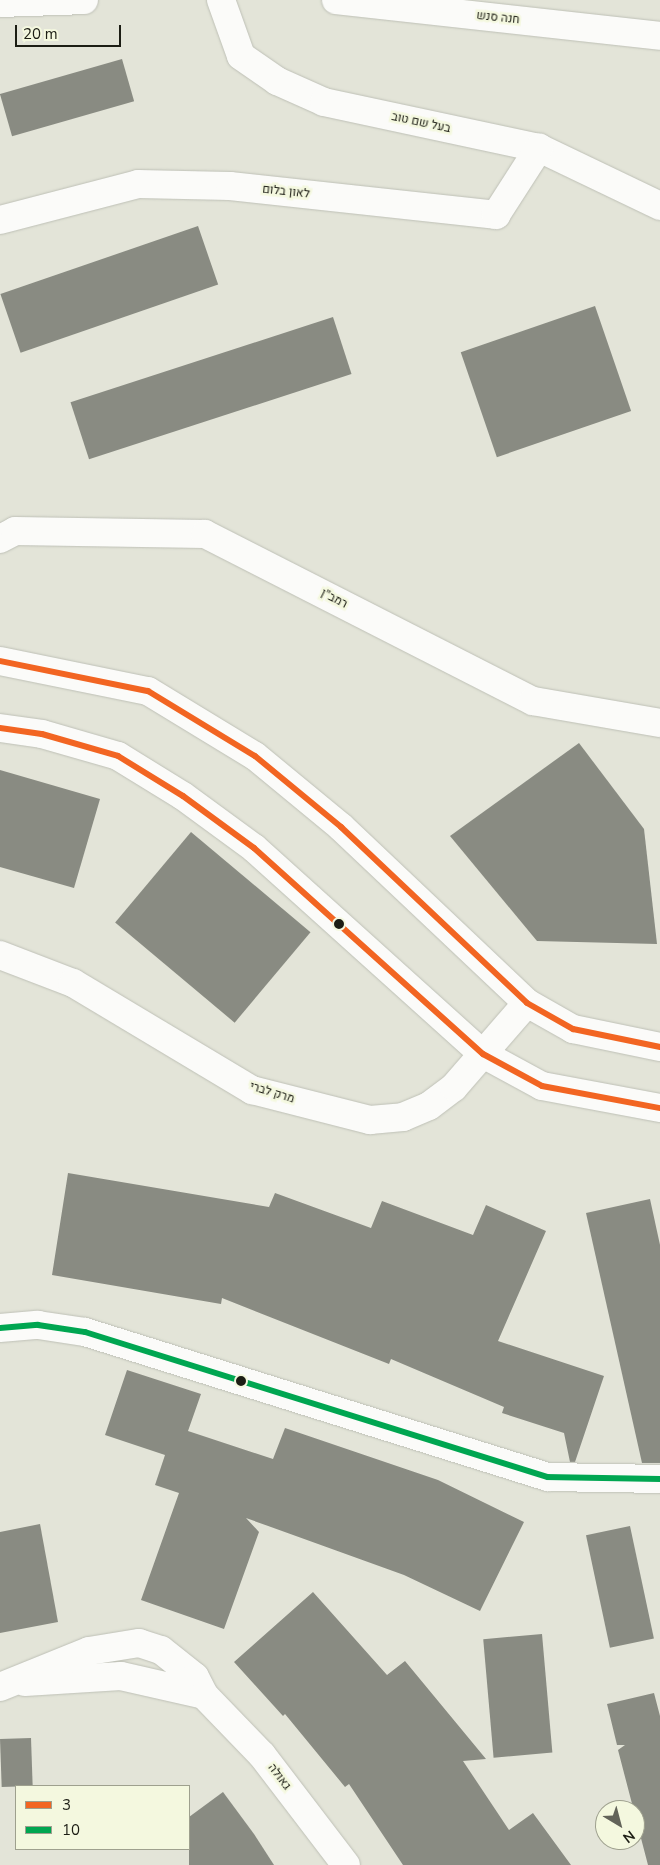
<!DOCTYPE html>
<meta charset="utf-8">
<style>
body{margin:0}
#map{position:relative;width:660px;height:1865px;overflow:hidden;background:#e3e4d8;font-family:"Nunito Sans",Heebo,sans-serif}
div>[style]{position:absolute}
.building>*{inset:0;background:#898b82;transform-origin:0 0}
.roads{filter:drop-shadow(0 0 1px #bec0b6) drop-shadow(0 0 1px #bec0b6)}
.street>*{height:28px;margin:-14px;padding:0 14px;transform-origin:14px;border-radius:14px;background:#fbfbf9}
.secondary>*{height:28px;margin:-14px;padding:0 14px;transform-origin:14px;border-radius:14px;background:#fbfbf9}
.bus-1>*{height:6px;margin:-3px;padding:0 3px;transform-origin:3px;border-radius:3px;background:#f26522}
.bus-2>*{height:6px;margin:-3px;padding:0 3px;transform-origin:3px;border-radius:3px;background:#00a651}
.dots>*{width:14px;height:14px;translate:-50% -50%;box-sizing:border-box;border:2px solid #f4f8df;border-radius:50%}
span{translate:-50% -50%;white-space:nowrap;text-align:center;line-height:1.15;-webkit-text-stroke:5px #f4f8df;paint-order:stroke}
.street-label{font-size:12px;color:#1c1d14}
.legend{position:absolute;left:15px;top:1785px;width:175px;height:65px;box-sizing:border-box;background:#f4f8df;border:1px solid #9ea08e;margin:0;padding:6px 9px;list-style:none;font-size:15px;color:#1c1d14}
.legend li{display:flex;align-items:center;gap:10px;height:25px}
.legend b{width:25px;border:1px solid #9ea08e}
.north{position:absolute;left:595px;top:1800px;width:50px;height:50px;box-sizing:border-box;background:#f4f8df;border:1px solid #9ea08e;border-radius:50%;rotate:143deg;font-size:14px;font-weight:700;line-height:20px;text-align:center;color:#1c1d14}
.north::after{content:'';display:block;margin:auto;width:18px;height:22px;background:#626359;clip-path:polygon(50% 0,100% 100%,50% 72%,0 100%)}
.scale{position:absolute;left:15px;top:25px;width:106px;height:22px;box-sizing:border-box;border:2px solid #1c1d14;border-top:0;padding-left:6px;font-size:15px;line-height:18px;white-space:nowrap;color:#1c1d14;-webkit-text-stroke:4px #f4f8df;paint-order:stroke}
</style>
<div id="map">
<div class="building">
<i style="left:122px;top:59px;width:44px;height:127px;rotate:74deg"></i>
<i style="left:198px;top:226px;width:62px;height:209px;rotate:71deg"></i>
<i style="left:595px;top:306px;width:111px;height:142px;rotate:71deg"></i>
<i style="left:333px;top:317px;width:60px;height:276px;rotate:72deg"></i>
<i style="clip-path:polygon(579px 743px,644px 829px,657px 944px,537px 941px,450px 836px)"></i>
<i style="clip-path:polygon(0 770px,100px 799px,74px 888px,0 867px)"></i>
<i style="left:191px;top:832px;width:156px;height:118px;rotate:40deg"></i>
<i style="clip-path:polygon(68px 1173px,269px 1207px,275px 1193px,371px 1228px,382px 1201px,473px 1235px,486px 1205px,546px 1231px,498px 1341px,604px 1376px,575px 1462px,570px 1462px,564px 1433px,502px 1413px,504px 1407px,391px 1359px,389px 1364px,222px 1298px,221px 1304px,52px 1275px)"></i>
<i style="clip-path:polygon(650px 1199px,660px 1245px,660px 1463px,642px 1463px,586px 1213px)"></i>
<i style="clip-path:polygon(127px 1370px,201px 1394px,188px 1431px,273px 1459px,285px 1428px,438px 1480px,524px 1522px,480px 1611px,404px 1575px,246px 1518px,259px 1532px,224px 1629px,141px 1600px,179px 1493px,155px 1485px,165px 1455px,105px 1435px)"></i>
<i style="clip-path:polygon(40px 1524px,58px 1622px,0 1633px,0 1532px)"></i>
<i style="left:630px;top:1526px;width:115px;height:45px;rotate:78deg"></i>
<i style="clip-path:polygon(313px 1592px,387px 1675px,405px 1661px,486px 1759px,463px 1761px,509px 1830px,533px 1813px,571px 1865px,403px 1865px,349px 1784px,345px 1787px,285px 1714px,283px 1716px,234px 1662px)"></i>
<i style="left:542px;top:1634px;width:119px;height:59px;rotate:85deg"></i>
<i style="clip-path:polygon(654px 1693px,660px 1716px,660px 1865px,648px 1865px,618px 1750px,625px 1745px,617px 1745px,607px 1704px)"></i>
<i style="left:31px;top:1738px;width:48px;height:31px;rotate:88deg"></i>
<i style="clip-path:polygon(223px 1792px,254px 1834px,274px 1865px,189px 1865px,189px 1817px)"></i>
</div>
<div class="roads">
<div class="street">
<i style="left:221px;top:0;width:59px;rotate:70.3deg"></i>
<i style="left:241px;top:56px;width:44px;rotate:34.8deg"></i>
<i style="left:277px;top:81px;width:51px;rotate:24.1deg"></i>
<i style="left:324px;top:102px;width:220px;rotate:12.1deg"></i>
<i style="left:539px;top:148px;width:134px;rotate:25.6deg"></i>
<i style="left:336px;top:0;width:326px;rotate:6.3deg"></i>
<i style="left:0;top:3px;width:84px;rotate:-2deg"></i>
<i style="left:0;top:220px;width:143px;rotate:-14.6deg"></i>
<i style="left:138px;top:184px;width:92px;rotate:1.2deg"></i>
<i style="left:230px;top:186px;width:268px;rotate:6.2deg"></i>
<i style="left:496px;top:215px;width:80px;rotate:-57.3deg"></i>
<i style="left:0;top:539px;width:17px;rotate:-28deg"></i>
<i style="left:15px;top:531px;width:190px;rotate:0.9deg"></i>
<i style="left:205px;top:534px;width:368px;rotate:27deg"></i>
<i style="left:533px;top:701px;width:129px;rotate:9.8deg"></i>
<i style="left:0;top:955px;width:78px;rotate:21deg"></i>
<i style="left:73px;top:983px;width:209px;rotate:30.9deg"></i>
<i style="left:252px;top:1090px;width:122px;rotate:14.3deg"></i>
<i style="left:370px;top:1120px;width:33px;rotate:-5deg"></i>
<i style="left:403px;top:1117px;width:28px;rotate:-23deg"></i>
<i style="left:429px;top:1106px;width:31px;rotate:-37deg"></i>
<i style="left:454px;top:1087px;width:111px;rotate:-49deg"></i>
<i style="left:0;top:1328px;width:38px;rotate:-5deg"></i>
<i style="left:38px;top:1325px;width:48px;rotate:8.5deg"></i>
<i style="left:85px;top:1332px;width:485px;rotate:17.4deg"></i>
<i style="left:548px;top:1477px;width:112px;rotate:1deg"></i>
</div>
<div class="secondary">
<i style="left:0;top:661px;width:151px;rotate:11.5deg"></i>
<i style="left:148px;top:691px;width:125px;rotate:31.3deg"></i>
<i style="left:255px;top:756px;width:112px;rotate:39.5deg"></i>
<i style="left:341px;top:827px;width:256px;rotate:43.4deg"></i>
<i style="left:527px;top:1003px;width:53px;rotate:29.5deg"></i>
<i style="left:573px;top:1029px;width:89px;rotate:11.7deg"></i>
<i style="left:0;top:728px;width:42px;rotate:8.1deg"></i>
<i style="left:42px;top:734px;width:79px;rotate:16.1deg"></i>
<i style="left:118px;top:756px;width:76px;rotate:31.6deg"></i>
<i style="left:183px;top:796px;width:88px;rotate:36.2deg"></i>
<i style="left:254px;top:848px;width:308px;rotate:42deg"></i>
<i style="left:483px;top:1054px;width:67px;rotate:28.5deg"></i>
<i style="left:542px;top:1086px;width:120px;rotate:10.6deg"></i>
<i style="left:25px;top:1682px;width:96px;rotate:-3.6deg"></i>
<i style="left:121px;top:1676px;width:85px;rotate:12.9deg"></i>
<i style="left:0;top:1687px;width:96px;rotate:-22deg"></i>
<i style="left:89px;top:1651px;width:51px;rotate:-9.1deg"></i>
<i style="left:139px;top:1643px;width:23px;rotate:18deg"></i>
<i style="left:161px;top:1650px;width:43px;rotate:38.5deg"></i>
<i style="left:195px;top:1677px;width:20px;rotate:63deg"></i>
<i style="left:204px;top:1695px;width:83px;rotate:46deg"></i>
<i style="left:262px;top:1755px;width:138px;rotate:52.6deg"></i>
</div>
</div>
<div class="bus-1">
<i style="left:0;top:661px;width:151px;rotate:11.5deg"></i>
<i style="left:148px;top:691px;width:125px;rotate:31.3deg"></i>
<i style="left:255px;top:756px;width:112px;rotate:39.5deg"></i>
<i style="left:341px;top:827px;width:256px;rotate:43.4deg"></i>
<i style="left:527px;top:1003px;width:53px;rotate:29.5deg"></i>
<i style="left:573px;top:1029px;width:89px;rotate:11.7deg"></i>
<i style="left:0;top:728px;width:42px;rotate:8.1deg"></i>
<i style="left:42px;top:734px;width:79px;rotate:16.1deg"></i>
<i style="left:118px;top:756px;width:76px;rotate:31.6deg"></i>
<i style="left:183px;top:796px;width:88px;rotate:36.2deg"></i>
<i style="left:254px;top:848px;width:308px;rotate:42deg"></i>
<i style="left:483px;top:1054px;width:67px;rotate:28.5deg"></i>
<i style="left:542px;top:1086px;width:120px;rotate:10.6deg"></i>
</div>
<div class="bus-2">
<i style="left:0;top:1328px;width:38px;rotate:-5deg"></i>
<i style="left:38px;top:1325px;width:48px;rotate:8.5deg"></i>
<i style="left:85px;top:1332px;width:485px;rotate:17.4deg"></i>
<i style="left:548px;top:1477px;width:112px;rotate:1deg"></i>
</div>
<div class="dots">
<i style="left:339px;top:924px;background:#1c1d14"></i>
<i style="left:241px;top:1381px;background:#1c1d14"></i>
</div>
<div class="street-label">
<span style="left:498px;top:18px;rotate:6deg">חנה סנש</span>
<span style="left:421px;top:123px;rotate:12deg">בעל שם טוב</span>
<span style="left:286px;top:192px;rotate:6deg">לאון בלום</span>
<span style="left:334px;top:599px;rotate:27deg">רמב"ן</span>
<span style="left:272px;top:1093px;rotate:17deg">מרק לברי</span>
<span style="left:279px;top:1777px;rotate:53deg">גאולה</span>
</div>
<ul class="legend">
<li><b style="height:6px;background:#f26522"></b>3</li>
<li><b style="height:6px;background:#00a651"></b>10</li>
</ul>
<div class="north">N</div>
<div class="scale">20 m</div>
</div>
